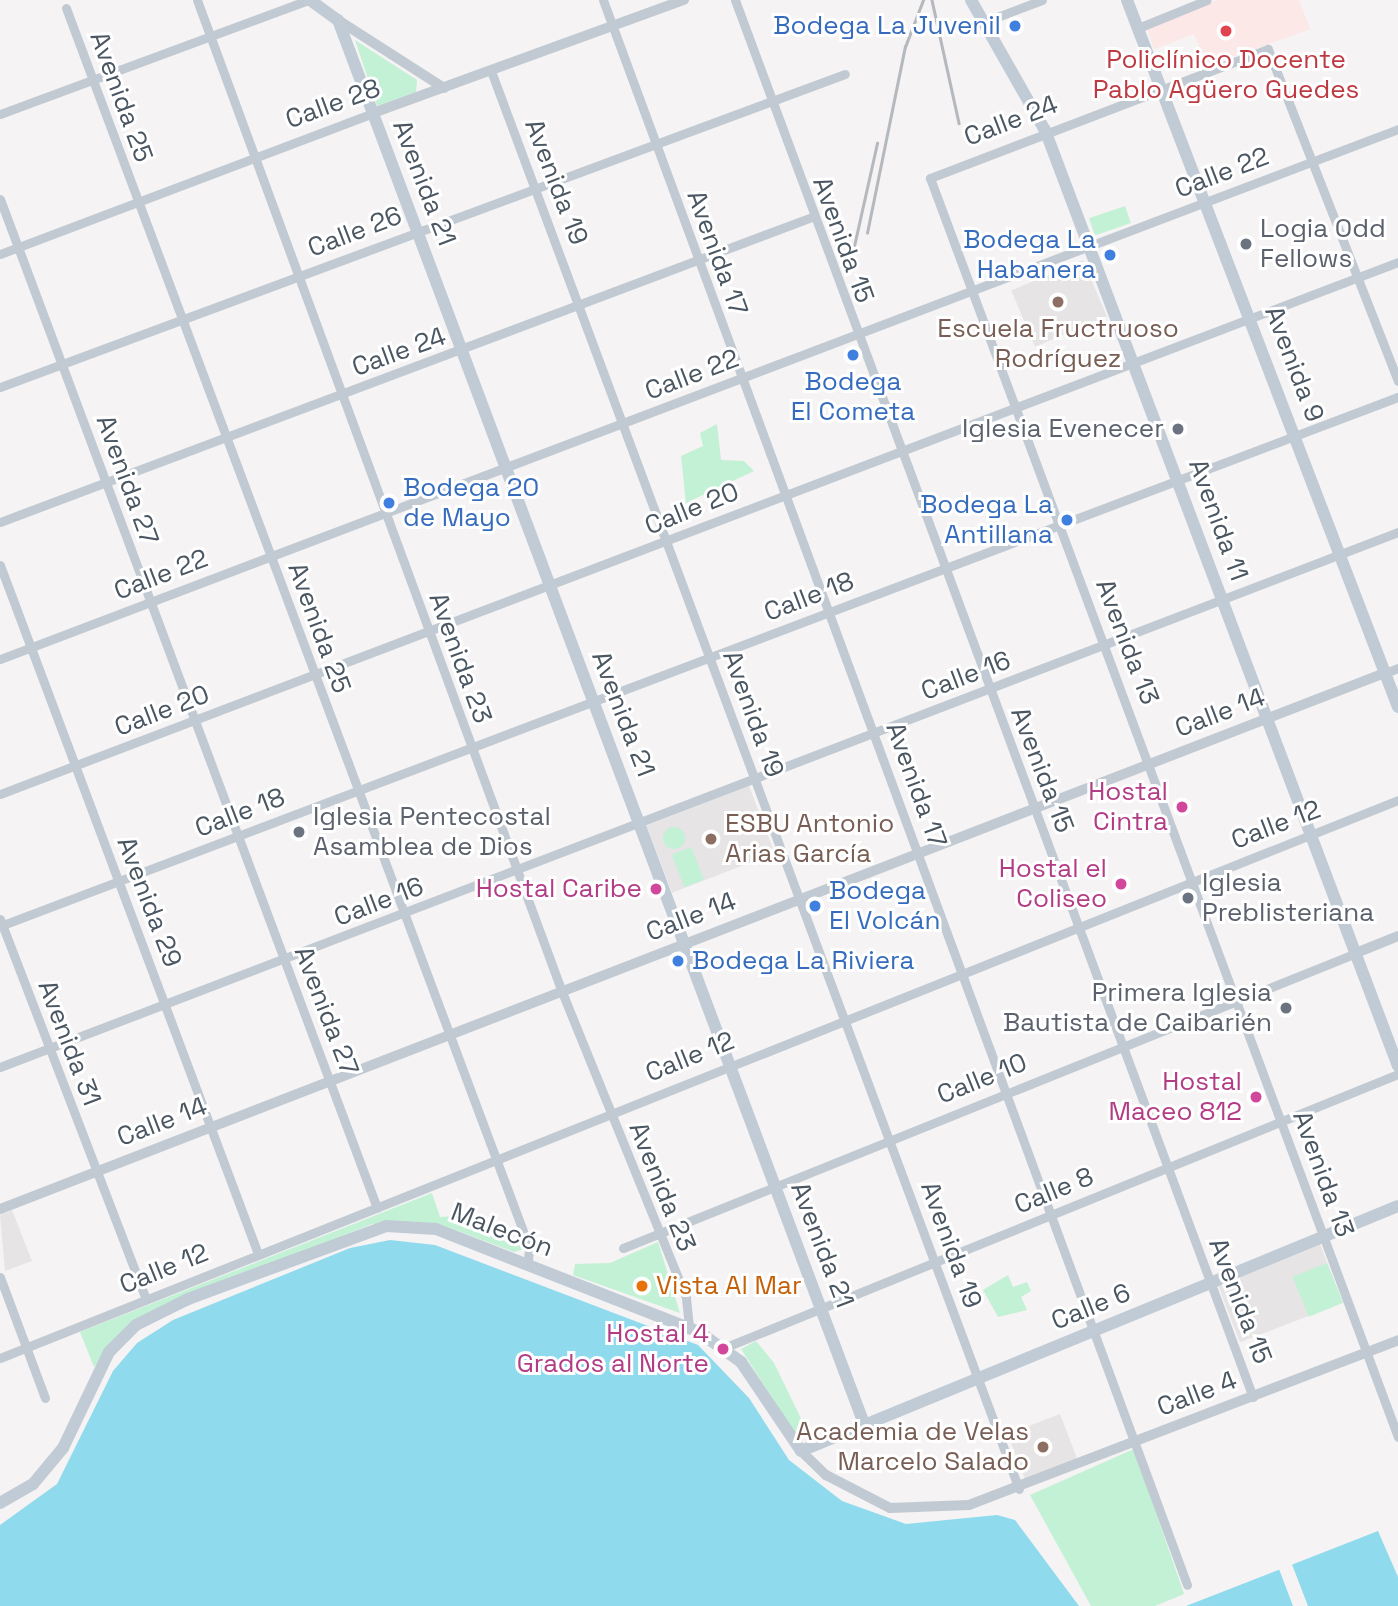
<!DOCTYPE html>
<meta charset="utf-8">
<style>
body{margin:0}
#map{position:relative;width:1398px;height:1606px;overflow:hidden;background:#f5f3f3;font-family:"Space Grotesk",sans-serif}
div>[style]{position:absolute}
.education>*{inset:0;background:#e6e4e5;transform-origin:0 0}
.medical>*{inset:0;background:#fce8e6}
.green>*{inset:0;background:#c3f1d5;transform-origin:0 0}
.round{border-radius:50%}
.water>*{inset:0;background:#90daee}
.pier>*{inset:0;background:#f5f3f3}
.minor>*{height:9px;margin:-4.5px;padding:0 4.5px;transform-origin:4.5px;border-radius:4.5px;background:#c1cad2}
.tertiary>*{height:10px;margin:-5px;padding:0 5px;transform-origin:5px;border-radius:5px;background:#c1cad2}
.secondary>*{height:12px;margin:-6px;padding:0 6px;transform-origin:6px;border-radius:6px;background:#c1cbd6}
.rail>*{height:2.5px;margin:-1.25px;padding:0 1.25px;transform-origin:1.25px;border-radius:1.25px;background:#b5b8bd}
.dots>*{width:19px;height:19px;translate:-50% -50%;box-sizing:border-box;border:4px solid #fff;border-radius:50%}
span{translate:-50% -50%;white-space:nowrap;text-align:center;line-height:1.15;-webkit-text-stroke:6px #fff;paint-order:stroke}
.shop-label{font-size:26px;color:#366cbe}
.right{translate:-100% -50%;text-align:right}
.left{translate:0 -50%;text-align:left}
.health-label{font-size:26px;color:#be3a42}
.street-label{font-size:26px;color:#4a5661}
.worship-label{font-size:26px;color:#5b616d}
.education-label{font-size:26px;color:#785e54}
.hotel-label{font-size:26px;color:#b23c85}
.food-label{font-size:26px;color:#c56008}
</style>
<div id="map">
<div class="education">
<i style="left:1083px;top:260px;width:61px;height:78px;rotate:67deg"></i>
<i style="left:749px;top:786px;width:72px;height:110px;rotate:69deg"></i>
<i style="clip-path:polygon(12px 1210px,32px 1261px,5px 1271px,0 1215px)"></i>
<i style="left:1320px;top:1244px;width:63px;height:110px;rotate:69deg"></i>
<i style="left:1060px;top:1414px;width:49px;height:56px;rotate:69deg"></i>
</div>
<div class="medical">
<i style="clip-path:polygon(1218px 0,1299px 0,1310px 29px,1208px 66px,1194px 34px,1154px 49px,1147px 29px)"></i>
</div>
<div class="green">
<i style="clip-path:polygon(355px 40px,417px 80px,416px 92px,377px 106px)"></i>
<i style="left:1125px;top:206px;width:18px;height:38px;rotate:71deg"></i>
<i style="clip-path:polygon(717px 424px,721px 460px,744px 461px,754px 471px,686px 503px,681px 456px,703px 446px,700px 433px)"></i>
<i class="round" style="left:663px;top:827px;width:22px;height:22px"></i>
<i style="left:691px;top:847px;width:35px;height:21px;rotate:68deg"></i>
<i style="clip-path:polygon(432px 1193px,440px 1217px,458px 1216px,462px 1225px,515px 1245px,520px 1230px,524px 1249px,514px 1252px,442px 1225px,372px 1224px,135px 1320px,94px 1367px,80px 1332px)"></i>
<i style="clip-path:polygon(658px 1242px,680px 1313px,573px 1275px,575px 1264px,610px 1263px)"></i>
<i style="left:1327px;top:1263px;width:43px;height:37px;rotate:68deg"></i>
<i style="clip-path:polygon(1008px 1275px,1013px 1287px,1027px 1282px,1031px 1291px,1021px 1297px,1027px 1310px,998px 1317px,983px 1290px)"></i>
<i style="clip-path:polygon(756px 1341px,774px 1363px,810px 1437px,796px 1435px,741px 1349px)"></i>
<i style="clip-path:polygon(1134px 1449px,1184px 1594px,1155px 1606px,1091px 1606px,1030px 1495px)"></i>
</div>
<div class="water">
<i style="clip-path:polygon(390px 1240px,435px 1245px,698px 1345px,749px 1398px,789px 1460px,842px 1501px,906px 1524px,997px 1515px,1015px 1520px,1079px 1606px,0 1606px,0 1525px,57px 1484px,113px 1371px,137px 1343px,173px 1320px,350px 1248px)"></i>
<i style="clip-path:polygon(1378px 1531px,1398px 1577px,1398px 1606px,1186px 1606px)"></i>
</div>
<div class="pier">
<i style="clip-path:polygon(1292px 1564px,1293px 1567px,1308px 1606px,1293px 1606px,1279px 1569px)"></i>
</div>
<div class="minor">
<i style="left:197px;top:0;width:1057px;rotate:69.8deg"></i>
<i style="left:562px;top:992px;width:330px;rotate:67.9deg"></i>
<i style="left:686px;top:1298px;width:30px;rotate:84deg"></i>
<i style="left:603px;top:0;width:1689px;rotate:69.77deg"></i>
<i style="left:735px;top:0;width:1490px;rotate:69.66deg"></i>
<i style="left:66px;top:8px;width:1323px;rotate:69.51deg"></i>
<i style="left:529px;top:1247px;width:16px;rotate:94deg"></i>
<i style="left:984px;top:22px;width:62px;rotate:-20.8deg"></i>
<i style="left:1138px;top:28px;width:74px;rotate:-22.1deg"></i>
<i style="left:491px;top:71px;width:1513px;rotate:69.58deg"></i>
<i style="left:0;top:114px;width:328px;rotate:-20.3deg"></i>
<i style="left:0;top:199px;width:1077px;rotate:69.51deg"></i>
<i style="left:0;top:254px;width:399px;rotate:-20.7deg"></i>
<i style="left:1398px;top:381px;width:357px;rotate:-111.4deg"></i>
<i style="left:1268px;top:49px;width:362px;rotate:159.1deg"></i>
<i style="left:930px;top:178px;width:1343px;rotate:69.61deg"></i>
<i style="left:0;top:387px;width:901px;rotate:-20.33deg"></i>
<i style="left:0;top:522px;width:867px;rotate:-20.59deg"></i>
<i style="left:0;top:565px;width:736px;rotate:69.47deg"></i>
<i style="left:0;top:659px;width:1495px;rotate:-20.76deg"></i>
<i style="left:1385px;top:673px;width:14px;rotate:-21deg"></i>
<i style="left:0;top:794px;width:1496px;rotate:-20.83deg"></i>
<i style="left:0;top:919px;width:407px;rotate:69deg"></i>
<i style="left:0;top:926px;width:1495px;rotate:-20.73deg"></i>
<i style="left:0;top:1067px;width:1497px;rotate:-20.94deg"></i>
<i style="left:623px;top:1248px;width:790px;rotate:-21.92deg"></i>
<i style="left:0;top:1277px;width:129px;rotate:69.6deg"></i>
<i style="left:726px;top:1347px;width:725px;rotate:-22.11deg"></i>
<i style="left:0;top:1358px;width:1505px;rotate:-21.76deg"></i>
</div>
<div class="tertiary">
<i style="left:338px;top:20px;width:126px;rotate:32.7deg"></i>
<i style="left:373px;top:113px;width:331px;rotate:-20deg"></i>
<i style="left:1356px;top:953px;width:45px;rotate:-22deg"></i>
<i style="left:0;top:1209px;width:1485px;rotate:-21.16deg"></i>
<i style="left:801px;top:1451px;width:35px;rotate:44deg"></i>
<i style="left:826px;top:1475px;width:72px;rotate:27.3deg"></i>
<i style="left:890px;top:1508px;width:79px;rotate:-2.2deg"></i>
<i style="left:969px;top:1505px;width:460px;rotate:-21deg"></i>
</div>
<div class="secondary">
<i style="left:310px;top:0;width:34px;rotate:36deg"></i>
<i style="left:338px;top:20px;width:1499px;rotate:69.46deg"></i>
<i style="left:971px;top:0;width:150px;rotate:60.4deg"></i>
<i style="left:1045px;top:130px;width:1000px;rotate:69.34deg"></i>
<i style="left:1127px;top:0;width:757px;rotate:69.03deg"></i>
<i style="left:0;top:1503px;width:38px;rotate:-30deg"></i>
<i style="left:33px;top:1484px;width:47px;rotate:-50.2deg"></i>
<i style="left:63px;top:1448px;width:106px;rotate:-64.4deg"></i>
<i style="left:109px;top:1352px;width:38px;rotate:-45deg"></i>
<i style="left:136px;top:1325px;width:58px;rotate:-26.6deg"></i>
<i style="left:188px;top:1299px;width:211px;rotate:-20.2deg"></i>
<i style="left:386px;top:1226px;width:50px;rotate:3.4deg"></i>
<i style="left:436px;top:1229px;width:282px;rotate:21.4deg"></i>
<i style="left:699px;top:1332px;width:52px;rotate:35.5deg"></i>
<i style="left:741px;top:1362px;width:107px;rotate:56deg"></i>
<i style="left:801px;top:1451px;width:645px;rotate:-22.31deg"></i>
</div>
<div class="rail">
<i style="left:932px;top:0;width:126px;rotate:77.6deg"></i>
<i style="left:867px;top:233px;width:190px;rotate:-78.5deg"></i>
<i style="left:905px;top:47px;width:50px;rotate:-69deg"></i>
<i style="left:848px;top:273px;width:133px;rotate:-77.4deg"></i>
</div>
<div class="dots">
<i style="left:1015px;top:26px;background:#3f7fe0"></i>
<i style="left:1226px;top:31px;background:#e0444e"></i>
<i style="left:1246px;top:244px;background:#6b7280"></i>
<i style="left:1110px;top:255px;background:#3f7fe0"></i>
<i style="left:1058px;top:302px;background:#8d6e63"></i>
<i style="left:853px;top:355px;background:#3f7fe0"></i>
<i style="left:1178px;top:429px;background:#6b7280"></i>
<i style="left:389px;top:503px;background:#3f7fe0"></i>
<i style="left:1067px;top:520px;background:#3f7fe0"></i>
<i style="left:1182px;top:807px;background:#d1479c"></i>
<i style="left:299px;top:832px;background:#6b7280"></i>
<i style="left:711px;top:839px;background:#8d6e63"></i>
<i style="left:1121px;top:884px;background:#d1479c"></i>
<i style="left:656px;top:889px;background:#d1479c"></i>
<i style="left:1188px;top:898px;background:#6b7280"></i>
<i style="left:815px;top:906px;background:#3f7fe0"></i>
<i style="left:678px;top:961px;background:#3f7fe0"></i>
<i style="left:1286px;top:1008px;background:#6b7280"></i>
<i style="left:1256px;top:1097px;background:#d1479c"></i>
<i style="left:642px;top:1286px;background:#e8710a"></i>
<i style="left:723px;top:1349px;background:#d1479c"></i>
<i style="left:1043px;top:1447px;background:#8d6e63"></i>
</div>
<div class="shop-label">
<span class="right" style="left:1001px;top:26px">Bodega La Juvenil</span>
<span class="right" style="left:1096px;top:255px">Bodega La<br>Habanera</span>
<span style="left:853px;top:397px">Bodega<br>El Cometa</span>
<span class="left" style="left:403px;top:503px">Bodega 20<br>de Mayo</span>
<span class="right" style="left:1053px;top:520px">Bodega La<br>Antillana</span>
<span class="left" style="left:829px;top:906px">Bodega<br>El Volcán</span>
<span class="left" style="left:692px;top:961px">Bodega La Riviera</span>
</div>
<div class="health-label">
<span style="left:1226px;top:75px">Policlínico Docente<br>Pablo Agüero Guedes</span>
</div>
<div class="street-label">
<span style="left:121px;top:97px;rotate:70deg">Avenida 25</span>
<span style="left:333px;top:104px;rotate:-20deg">Calle 28</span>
<span style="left:1011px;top:121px;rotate:-21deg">Calle 24</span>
<span style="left:1222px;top:173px;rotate:-21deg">Calle 22</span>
<span style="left:556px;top:182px;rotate:69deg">Avenida 19</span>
<span style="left:424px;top:183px;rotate:69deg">Avenida 21</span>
<span style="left:355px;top:232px;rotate:-21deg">Calle 26</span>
<span style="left:843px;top:240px;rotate:70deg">Avenida 15</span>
<span style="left:717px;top:253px;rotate:70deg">Avenida 17</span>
<span style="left:399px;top:352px;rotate:-20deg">Calle 24</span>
<span style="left:1294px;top:364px;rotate:69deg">Avenida 9</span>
<span style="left:692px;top:375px;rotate:-21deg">Calle 22</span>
<span style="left:127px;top:480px;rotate:70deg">Avenida 27</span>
<span style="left:692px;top:509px;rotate:-22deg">Calle 20</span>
<span style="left:1218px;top:520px;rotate:70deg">Avenida 11</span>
<span style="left:161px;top:575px;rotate:-21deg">Calle 22</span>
<span style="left:809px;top:597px;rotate:-21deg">Calle 18</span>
<span style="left:319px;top:628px;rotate:70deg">Avenida 25</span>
<span style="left:1127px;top:642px;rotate:69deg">Avenida 13</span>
<span style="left:460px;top:658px;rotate:70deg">Avenida 23</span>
<span style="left:966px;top:676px;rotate:-21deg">Calle 16</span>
<span style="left:162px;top:711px;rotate:-21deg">Calle 20</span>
<span style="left:1220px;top:713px;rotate:-21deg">Calle 14</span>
<span style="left:623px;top:714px;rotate:69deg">Avenida 21</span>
<span style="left:753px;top:714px;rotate:70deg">Avenida 19</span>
<span style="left:1042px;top:770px;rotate:69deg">Avenida 15</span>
<span style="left:916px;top:785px;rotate:70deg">Avenida 17</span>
<span style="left:240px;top:813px;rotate:-21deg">Calle 18</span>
<span style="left:1276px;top:825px;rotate:-21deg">Calle 12</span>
<span style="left:149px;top:902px;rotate:69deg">Avenida 29</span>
<span style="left:379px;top:902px;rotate:-21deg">Calle 16</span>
<span style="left:691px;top:917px;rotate:-21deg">Calle 14</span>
<span style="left:326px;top:1011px;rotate:69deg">Avenida 27</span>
<span style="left:69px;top:1043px;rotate:69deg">Avenida 31</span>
<span style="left:690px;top:1057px;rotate:-22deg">Calle 12</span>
<span style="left:982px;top:1079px;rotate:-22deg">Calle 10</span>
<span style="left:162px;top:1122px;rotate:-21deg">Calle 14</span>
<span style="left:1323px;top:1174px;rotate:70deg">Avenida 13</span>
<span style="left:662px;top:1187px;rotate:68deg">Avenida 23</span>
<span style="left:1054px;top:1191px;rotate:-22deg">Calle 8</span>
<span style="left:502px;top:1230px;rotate:21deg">Malecón</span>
<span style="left:822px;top:1245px;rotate:69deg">Avenida 21</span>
<span style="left:951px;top:1245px;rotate:70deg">Avenida 19</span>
<span style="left:164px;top:1269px;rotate:-22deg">Calle 12</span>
<span style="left:1240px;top:1301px;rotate:69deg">Avenida 15</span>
<span style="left:1091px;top:1307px;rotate:-22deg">Calle 6</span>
<span style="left:1197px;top:1394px;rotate:-21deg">Calle 4</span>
</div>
<div class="worship-label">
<span class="left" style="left:1260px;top:244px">Logia Odd<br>Fellows</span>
<span class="right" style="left:1164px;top:429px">Iglesia Evenecer</span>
<span class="left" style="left:313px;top:832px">Iglesia Pentecostal<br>Asamblea de Dios</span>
<span class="left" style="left:1202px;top:898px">Iglesia<br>Preblisteriana</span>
<span class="right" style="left:1272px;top:1008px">Primera Iglesia<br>Bautista de Caibarién</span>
</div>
<div class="education-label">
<span style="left:1058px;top:344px">Escuela Fructruoso<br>Rodríguez</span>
<span class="left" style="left:725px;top:839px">ESBU Antonio<br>Arias García</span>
<span class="right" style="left:1029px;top:1447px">Academia de Velas<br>Marcelo Salado</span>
</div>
<div class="hotel-label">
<span class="right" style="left:1168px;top:807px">Hostal<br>Cintra</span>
<span class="right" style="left:1107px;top:884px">Hostal el<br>Coliseo</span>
<span class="right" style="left:642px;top:889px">Hostal Caribe</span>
<span class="right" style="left:1242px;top:1097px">Hostal<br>Maceo 812</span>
<span class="right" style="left:709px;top:1349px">Hostal 4<br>Grados al Norte</span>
</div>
<div class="food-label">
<span class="left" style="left:656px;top:1286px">Vista Al Mar</span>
</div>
</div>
